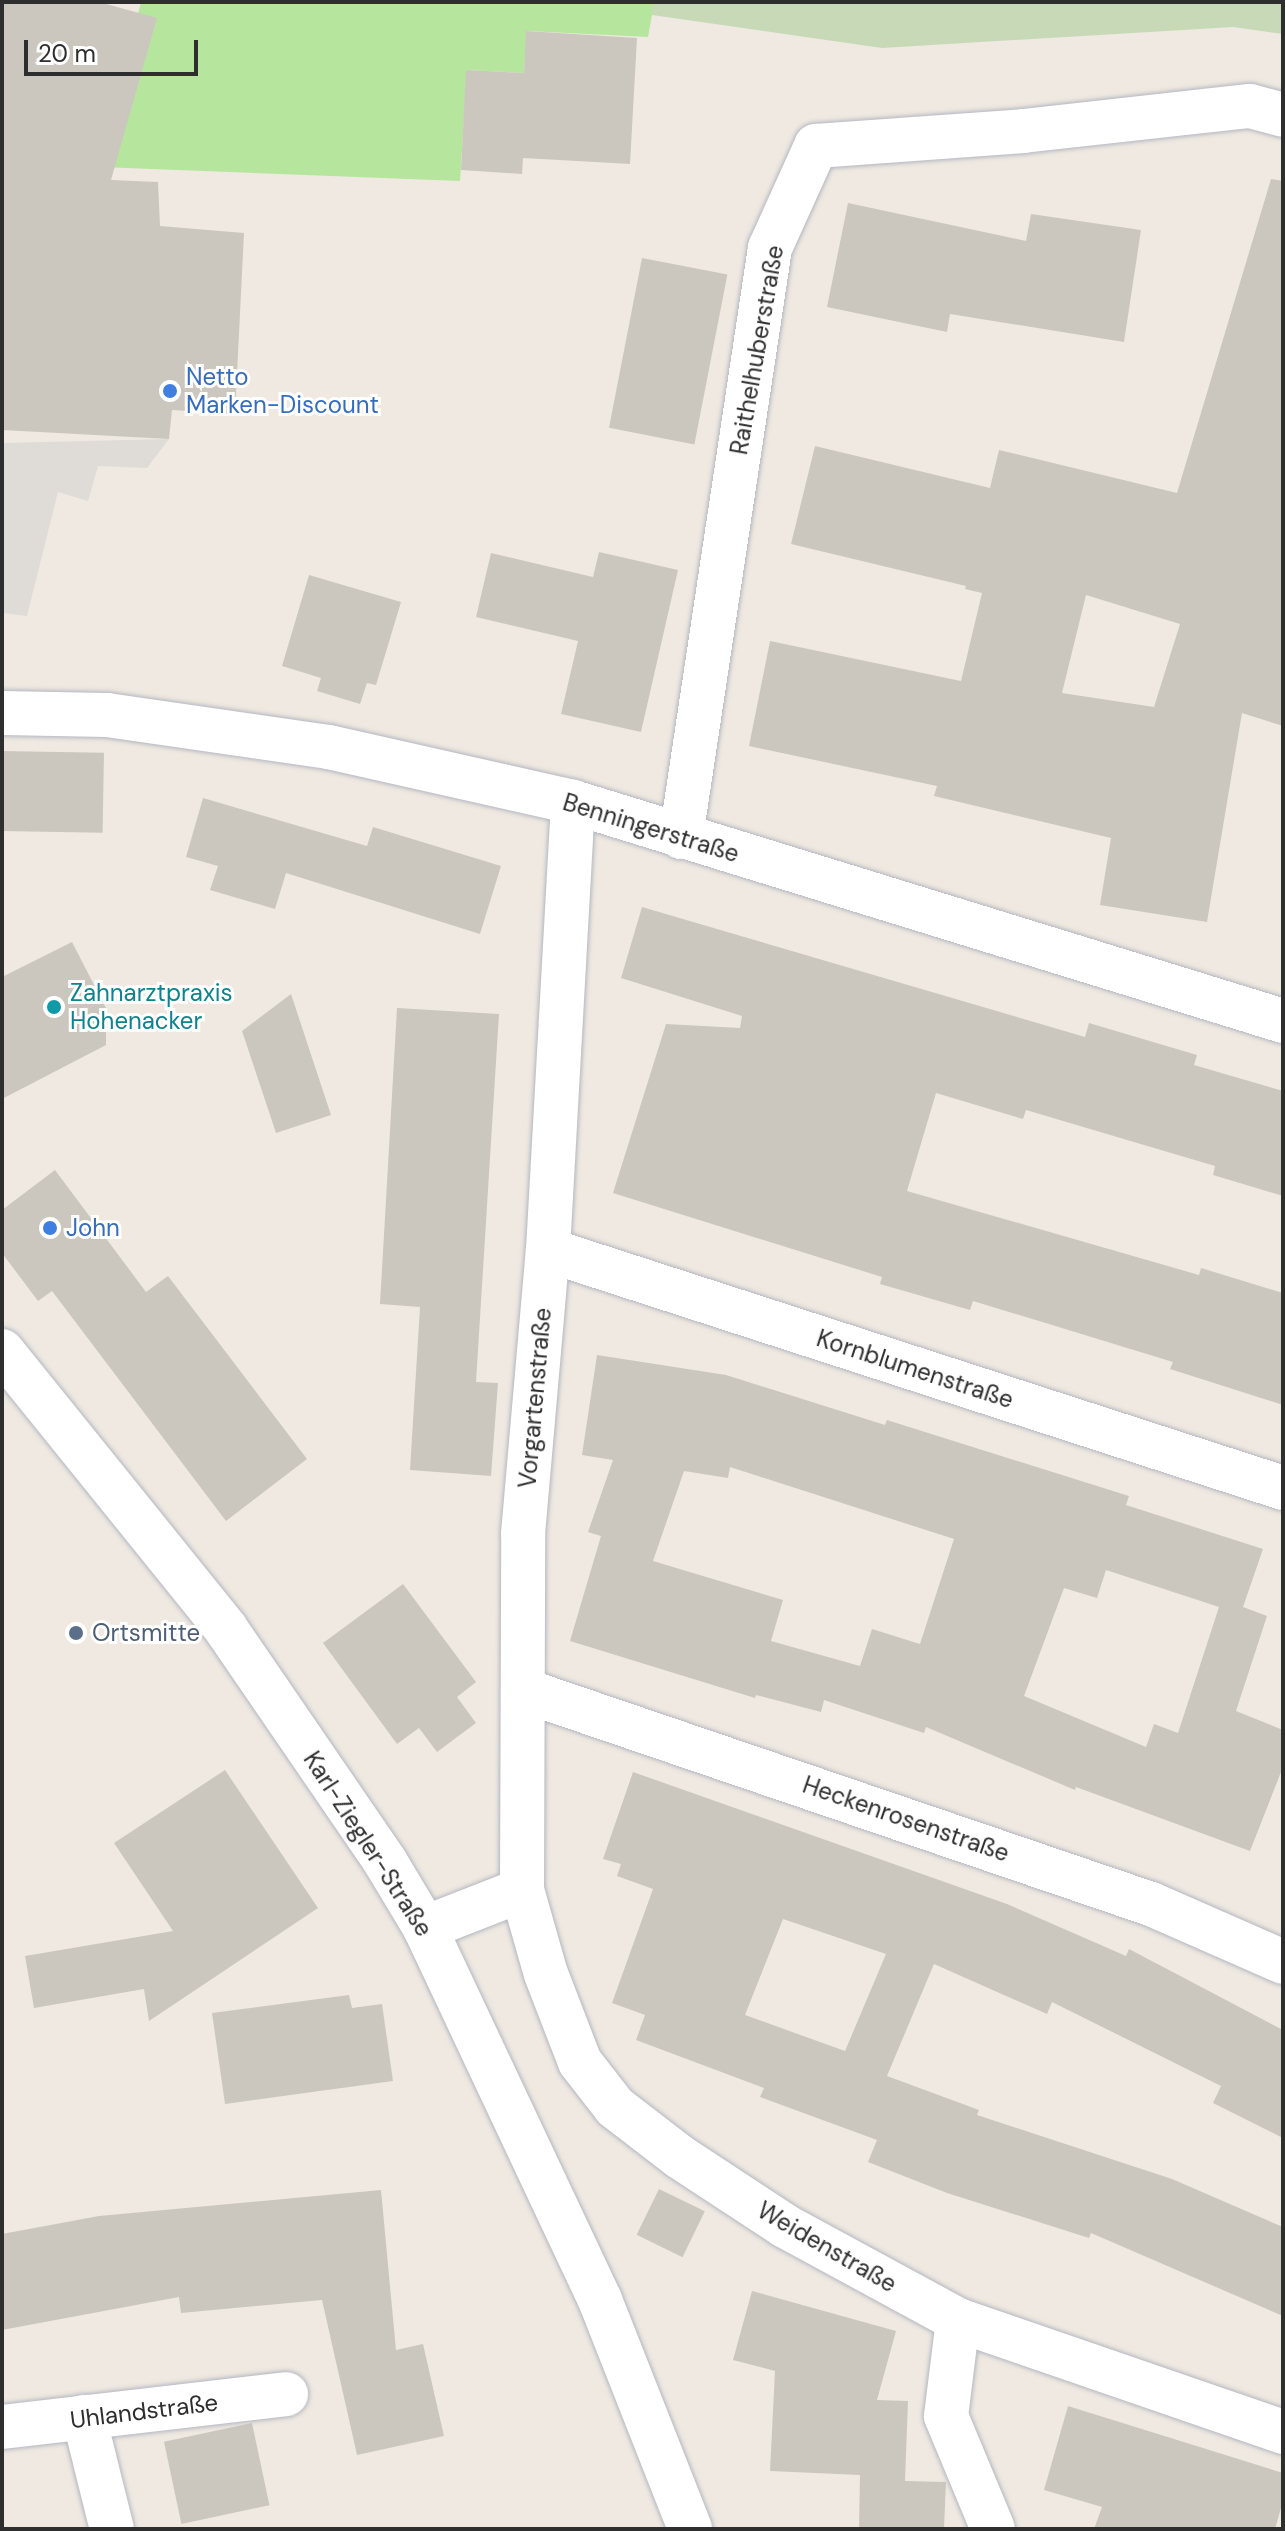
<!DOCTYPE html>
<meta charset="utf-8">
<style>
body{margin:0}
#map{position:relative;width:1285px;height:2531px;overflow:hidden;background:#efe9e1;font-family:"DM Sans",sans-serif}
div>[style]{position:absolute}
.green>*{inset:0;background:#b6e59e}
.cemetery>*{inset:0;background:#c8d9b8}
.plaza>*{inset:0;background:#dfdcd8}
.building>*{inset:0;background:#cbc7bf;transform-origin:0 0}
.roads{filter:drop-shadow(0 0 2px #b4b7c1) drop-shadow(0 0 2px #b4b7c1)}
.street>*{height:44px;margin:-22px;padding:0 22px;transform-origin:22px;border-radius:22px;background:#fff}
.secondary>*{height:44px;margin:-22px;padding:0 22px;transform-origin:22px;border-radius:22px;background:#fff}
.dots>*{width:22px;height:22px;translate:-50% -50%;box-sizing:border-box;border:4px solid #fff;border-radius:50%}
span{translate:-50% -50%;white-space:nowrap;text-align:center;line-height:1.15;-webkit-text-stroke:6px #fff;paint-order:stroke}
.street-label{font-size:24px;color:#2e2e2e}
.shop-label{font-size:24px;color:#366cbe}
.left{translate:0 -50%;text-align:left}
.culture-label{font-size:24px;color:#0d838f}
.service-label{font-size:24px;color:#4e5e75}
.frame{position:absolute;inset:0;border:4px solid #2e2e2e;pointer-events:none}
.scale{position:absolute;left:24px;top:40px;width:174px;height:36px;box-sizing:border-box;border:4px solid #2e2e2e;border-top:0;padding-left:10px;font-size:24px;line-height:28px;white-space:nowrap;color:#2e2e2e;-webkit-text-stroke:6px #fff;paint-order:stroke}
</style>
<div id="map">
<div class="green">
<i style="clip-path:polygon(141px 2px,652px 2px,652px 15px,648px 37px,527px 31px,524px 73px,467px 70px,460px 181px,100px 167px)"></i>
</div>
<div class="cemetery">
<i style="clip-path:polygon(652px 2px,1283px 2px,1283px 34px,1233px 27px,882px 48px,652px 15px)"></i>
</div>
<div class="plaza">
<i style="clip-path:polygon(169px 439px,147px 468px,98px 466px,88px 501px,58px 492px,27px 616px,2px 613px,2px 443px)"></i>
</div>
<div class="building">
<i style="clip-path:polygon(2px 2px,99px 2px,157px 18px,111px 180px,158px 182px,160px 226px,244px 233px,235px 414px,172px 410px,169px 439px,2px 430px)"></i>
<i style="clip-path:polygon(526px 31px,637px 38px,630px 164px,523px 158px,522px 174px,461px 170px,466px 70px,524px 73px)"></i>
<i style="clip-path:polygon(evenodd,1271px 179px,1283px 181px,1283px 726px,1242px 713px,1207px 922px,1100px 905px,1111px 838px,934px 796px,937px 786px,749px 746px,770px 641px,961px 681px,982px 593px,965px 589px,966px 586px,791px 544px,815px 446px,990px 488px,999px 450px,1177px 493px,1271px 179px,1086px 595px,1180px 624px,1154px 707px,1062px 693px,1086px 595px)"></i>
<i style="clip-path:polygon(848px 203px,1026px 241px,1031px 214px,1141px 230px,1124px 342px,950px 314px,947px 332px,827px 307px)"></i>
<i style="left:642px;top:258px;width:87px;height:173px;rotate:11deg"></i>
<i style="clip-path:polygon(599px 552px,678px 570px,641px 732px,561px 714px,578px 641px,476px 617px,491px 553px,593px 577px)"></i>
<i style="clip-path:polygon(309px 575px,401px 602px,376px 685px,367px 683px,360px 704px,317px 691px,321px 678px,282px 666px)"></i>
<i style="left:2px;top:751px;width:102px;height:80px;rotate:1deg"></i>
<i style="clip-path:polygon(203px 798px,367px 846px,373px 827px,501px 866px,480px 934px,286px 873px,275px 909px,210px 890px,218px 866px,186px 857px)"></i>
<i style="clip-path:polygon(642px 907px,1085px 1037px,1089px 1023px,1197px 1055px,1194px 1065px,1283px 1091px,1283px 1196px,1213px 1175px,1215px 1166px,1117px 1137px,1026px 1110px,1023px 1119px,936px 1093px,907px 1191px,1199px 1275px,1201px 1268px,1283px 1293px,1283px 1405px,1170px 1369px,1173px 1362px,973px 1301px,970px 1310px,880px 1284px,882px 1277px,613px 1193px,666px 1024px,740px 1028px,742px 1016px,621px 978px)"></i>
<i style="clip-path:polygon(72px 942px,106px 1008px,106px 1045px,2px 1099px,2px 977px)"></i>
<i style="clip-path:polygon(291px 994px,331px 1115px,276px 1133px,242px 1031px)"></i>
<i style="clip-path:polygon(397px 1008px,499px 1014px,476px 1382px,498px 1383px,491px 1476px,410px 1470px,420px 1307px,380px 1304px)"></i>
<i style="clip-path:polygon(55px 1170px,146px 1292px,168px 1276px,307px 1459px,226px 1521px,52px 1291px,38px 1301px,2px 1253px,2px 1210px)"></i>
<i style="clip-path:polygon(evenodd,597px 1355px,726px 1375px,885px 1425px,887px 1420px,1129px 1496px,1126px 1505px,1263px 1549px,1243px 1607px,1267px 1616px,1236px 1711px,1283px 1730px,1283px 1767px,1250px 1851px,1076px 1787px,1075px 1790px,926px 1727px,924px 1733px,824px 1700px,821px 1712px,756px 1695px,755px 1698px,570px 1641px,601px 1536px,588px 1532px,613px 1460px,582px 1455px,597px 1355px,730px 1467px,954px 1539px,920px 1644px,872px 1629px,860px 1666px,771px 1641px,783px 1600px,653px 1561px,684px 1471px,728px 1478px,730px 1467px,597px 1355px,1106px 1570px,1219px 1607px,1178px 1733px,1154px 1724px,1146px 1747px,1024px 1696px,1064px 1588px,1097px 1598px,1106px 1570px)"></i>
<i style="clip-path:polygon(403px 1584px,476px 1682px,457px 1697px,476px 1723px,437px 1752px,419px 1728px,397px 1744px,323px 1643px)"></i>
<i style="clip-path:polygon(225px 1770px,318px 1908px,149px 2021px,144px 1989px,34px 2008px,25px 1956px,173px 1931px,114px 1843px)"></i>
<i style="clip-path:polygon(evenodd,633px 1772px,1007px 1904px,1126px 1956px,1129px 1949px,1283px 2030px,1283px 2138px,1213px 2103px,1221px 2086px,1052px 2002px,1047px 2014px,934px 1964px,887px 2076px,979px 2110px,977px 2115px,1172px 2179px,1283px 2227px,1283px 2316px,1091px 2233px,1089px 2238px,947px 2193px,868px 2162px,877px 2140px,760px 2097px,764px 2088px,636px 2040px,645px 2015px,612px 2003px,653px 1889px,617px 1876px,621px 1864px,603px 1859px,633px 1772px,783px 1919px,886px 1954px,845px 2051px,745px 2015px,783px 1919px)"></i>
<i style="clip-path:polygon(349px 1995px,352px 2008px,382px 2004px,393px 2081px,225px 2104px,212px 2013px)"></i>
<i style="left:659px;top:2189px;width:51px;height:51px;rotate:26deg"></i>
<i style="clip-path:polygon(381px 2190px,396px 2350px,423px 2344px,444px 2436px,357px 2455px,322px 2300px,181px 2313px,179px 2297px,2px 2330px,2px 2234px,99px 2216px)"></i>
<i style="clip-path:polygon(752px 2291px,896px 2331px,877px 2400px,908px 2401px,905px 2481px,946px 2482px,944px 2529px,859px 2529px,860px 2475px,770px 2471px,775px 2371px,733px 2360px)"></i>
<i style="clip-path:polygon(1068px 2406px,1283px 2473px,1283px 2501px,1275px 2529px,1094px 2529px,1102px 2507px,1044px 2490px)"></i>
<i style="left:252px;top:2423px;width:84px;height:90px;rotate:78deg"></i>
</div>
<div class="roads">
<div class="street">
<i style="left:2px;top:713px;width:105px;rotate:1.1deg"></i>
<i style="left:107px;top:715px;width:224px;rotate:8.2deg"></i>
<i style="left:329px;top:747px;width:250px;rotate:12.7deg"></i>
<i style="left:573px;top:802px;width:743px;rotate:17.14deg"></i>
<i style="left:681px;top:837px;width:596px;rotate:-81.41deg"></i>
<i style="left:770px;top:248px;width:112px;rotate:-65.7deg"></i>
<i style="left:816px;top:146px;width:208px;rotate:-4.1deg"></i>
<i style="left:1023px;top:131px;width:228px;rotate:-6.3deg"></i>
<i style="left:1250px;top:106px;width:34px;rotate:15deg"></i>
<i style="left:548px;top:1250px;width:773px;rotate:17.94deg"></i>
<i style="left:523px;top:1690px;width:663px;rotate:18.82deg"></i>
<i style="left:1151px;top:1904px;width:144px;rotate:23.7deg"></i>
<i style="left:522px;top:1890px;width:87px;rotate:74.1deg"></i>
<i style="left:546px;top:1974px;width:94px;rotate:68.9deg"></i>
<i style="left:580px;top:2062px;width:57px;rotate:52.1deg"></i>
<i style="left:615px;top:2107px;width:82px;rotate:37.6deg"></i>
<i style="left:680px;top:2157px;width:126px;rotate:33.3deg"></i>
<i style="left:785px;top:2226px;width:197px;rotate:28.5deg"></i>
<i style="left:958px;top:2320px;width:344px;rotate:19deg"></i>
<i style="left:425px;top:1928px;width:104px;rotate:-21.4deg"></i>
<i style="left:522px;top:1890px;width:356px;rotate:-89.8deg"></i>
<i style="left:523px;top:1534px;width:285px;rotate:-85deg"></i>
<i style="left:548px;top:1250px;width:449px;rotate:-86.8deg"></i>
<i style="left:958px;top:2320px;width:97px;rotate:97.1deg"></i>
<i style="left:946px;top:2416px;width:122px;rotate:67.4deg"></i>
<i style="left:84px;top:2417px;width:115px;rotate:76deg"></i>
<i style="left:2px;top:2427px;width:286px;rotate:-6.6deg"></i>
</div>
<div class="secondary">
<i style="left:2px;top:1351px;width:357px;rotate:51.1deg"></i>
<i style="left:226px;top:1629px;width:283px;rotate:55.6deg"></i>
<i style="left:386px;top:1863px;width:76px;rotate:59deg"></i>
<i style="left:425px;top:1928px;width:411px;rotate:64.8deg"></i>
<i style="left:600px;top:2300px;width:246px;rotate:68.5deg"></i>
</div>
</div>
<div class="dots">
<i style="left:170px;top:391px;background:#3f7fe0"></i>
<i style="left:54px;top:1007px;background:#0f9aa8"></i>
<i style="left:50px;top:1228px;background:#3f7fe0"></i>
<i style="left:76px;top:1633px;background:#5c6f8a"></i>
</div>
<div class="street-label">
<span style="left:757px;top:350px;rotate:-80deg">Raithelhuberstraße</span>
<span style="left:651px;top:828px;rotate:17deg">Benningerstraße</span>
<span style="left:915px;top:1369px;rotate:18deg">Kornblumenstraße</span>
<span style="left:535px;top:1398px;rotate:-85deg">Vorgartenstraße</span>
<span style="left:906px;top:1819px;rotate:19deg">Heckenrosenstraße</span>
<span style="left:368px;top:1844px;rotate:57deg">Karl-Ziegler-Straße</span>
<span style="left:827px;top:2247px;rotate:30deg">Weidenstraße</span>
<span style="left:144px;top:2411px;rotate:-7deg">Uhlandstraße</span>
</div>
<div class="shop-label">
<span class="left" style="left:186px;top:391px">Netto<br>Marken-Discount</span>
<span class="left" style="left:66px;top:1228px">John</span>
</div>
<div class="culture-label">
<span class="left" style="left:70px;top:1007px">Zahnarztpraxis<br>Hohenacker</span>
</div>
<div class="service-label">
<span class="left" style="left:92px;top:1633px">Ortsmitte</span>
</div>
<div class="frame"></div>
<div class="scale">20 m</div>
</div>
